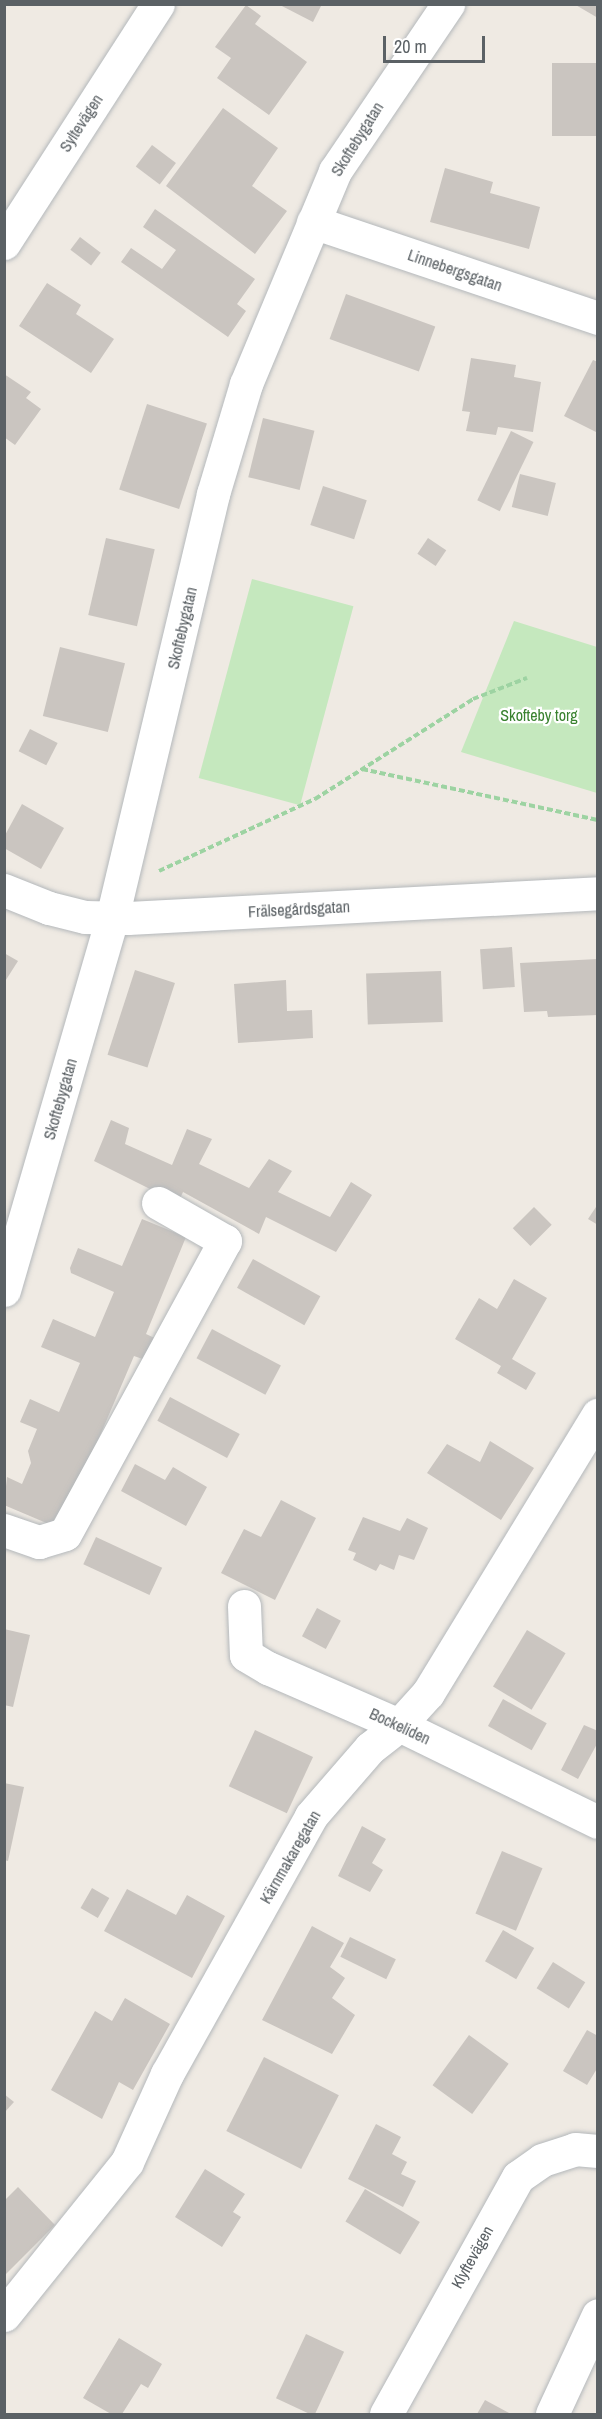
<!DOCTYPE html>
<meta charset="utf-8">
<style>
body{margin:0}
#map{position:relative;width:602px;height:2419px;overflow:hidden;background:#efeae3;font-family:"Archivo Narrow",sans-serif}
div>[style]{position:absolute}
.green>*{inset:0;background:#c5e8be;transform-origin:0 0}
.building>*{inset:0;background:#cac5c0;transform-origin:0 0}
.path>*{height:4px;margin-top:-2px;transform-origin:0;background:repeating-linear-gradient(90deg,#9dd3a2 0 6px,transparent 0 9px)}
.roads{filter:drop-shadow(0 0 2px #b4b8bb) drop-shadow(0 0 2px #b4b8bb)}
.minor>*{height:33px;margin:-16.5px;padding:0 16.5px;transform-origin:16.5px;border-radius:16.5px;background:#fff}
span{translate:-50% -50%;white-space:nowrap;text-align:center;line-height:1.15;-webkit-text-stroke:4.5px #fff;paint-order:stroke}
.street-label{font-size:16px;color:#5b6165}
.park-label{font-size:16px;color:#39812f}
.frame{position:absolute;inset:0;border:6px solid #5b6165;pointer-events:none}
.scale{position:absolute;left:383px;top:36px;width:102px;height:27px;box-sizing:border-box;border:3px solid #5b6165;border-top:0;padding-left:8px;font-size:18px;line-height:21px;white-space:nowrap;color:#5b6165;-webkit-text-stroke:4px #fff;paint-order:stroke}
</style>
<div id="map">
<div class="green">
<i style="left:252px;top:579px;width:105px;height:206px;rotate:15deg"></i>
<i style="clip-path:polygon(514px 621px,597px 647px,597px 793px,461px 752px)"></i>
</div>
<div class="building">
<i style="clip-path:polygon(278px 4px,322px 4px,313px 22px)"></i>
<i style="clip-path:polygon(574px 4px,598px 4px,598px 18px)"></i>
<i style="clip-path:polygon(246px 5px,261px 16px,255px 24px,307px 62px,269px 115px,217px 78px,231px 58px,215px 47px)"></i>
<i style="left:598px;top:63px;width:73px;height:46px;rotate:90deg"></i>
<i style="clip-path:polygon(223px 108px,278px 148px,252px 186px,287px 211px,255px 254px,166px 186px)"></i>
<i style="left:152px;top:145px;width:30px;height:27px;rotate:37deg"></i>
<i style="clip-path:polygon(445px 168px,493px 182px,490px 193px,540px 207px,529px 249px,430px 222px)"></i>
<i style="clip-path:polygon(155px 209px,255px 279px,237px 304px,246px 311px,228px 337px,121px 262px,131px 248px,162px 269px,176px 250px,143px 227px)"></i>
<i style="left:80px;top:237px;width:26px;height:16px;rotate:37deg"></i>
<i style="clip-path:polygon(47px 283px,81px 305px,76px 314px,114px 339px,91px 373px,19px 326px)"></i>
<i style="left:346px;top:294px;width:95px;height:48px;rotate:20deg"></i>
<i style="clip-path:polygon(471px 358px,516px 365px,514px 377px,541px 382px,533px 432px,498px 427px,496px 435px,466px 431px,470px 412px,462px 411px)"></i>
<i style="clip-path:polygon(593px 360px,598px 362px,598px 433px,564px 416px)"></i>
<i style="clip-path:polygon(4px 374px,31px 392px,26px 398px,41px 409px,15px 445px,4px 437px)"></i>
<i style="left:147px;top:404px;width:63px;height:90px;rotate:18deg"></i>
<i style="left:263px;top:418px;width:53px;height:61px;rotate:14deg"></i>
<i style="left:511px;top:431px;width:25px;height:77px;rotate:26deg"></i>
<i style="left:520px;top:474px;width:37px;height:34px;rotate:14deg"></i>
<i style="left:323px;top:486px;width:46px;height:41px;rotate:18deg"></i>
<i style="left:106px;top:538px;width:50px;height:79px;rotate:13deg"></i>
<i style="left:428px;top:538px;width:22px;height:19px;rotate:34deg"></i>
<i style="left:60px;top:647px;width:67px;height:71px;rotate:14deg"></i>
<i style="left:30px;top:729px;width:31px;height:25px;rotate:27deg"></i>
<i style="clip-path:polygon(22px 804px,64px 828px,41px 869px,4px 848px,4px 837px)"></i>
<i style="left:512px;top:947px;width:40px;height:32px;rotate:86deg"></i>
<i style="clip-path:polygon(4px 953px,18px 961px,4px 983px)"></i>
<i style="clip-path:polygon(598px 959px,598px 1015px,548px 1017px,547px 1011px,524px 1012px,520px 963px)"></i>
<i style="left:135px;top:970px;width:42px;height:89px;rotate:18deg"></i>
<i style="left:441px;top:971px;width:51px;height:75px;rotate:88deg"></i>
<i style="clip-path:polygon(286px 980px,287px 1011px,312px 1010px,313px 1038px,238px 1043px,234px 984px)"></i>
<i style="clip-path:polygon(111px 1120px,129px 1128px,125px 1144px,172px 1165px,187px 1129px,212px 1139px,199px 1164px,249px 1188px,269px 1159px,292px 1171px,278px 1192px,330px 1217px,351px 1182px,372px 1195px,336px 1252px,266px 1217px,259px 1234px,183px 1192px,178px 1203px,94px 1161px)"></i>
<i style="clip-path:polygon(598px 1204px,598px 1225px,588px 1219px)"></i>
<i style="left:534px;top:1207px;width:25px;height:30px;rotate:45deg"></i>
<i style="clip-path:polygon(142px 1219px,186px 1237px,146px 1334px,163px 1342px,154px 1363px,134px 1356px,90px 1459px,51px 1525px,4px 1505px,7px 1477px,22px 1484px,31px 1463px,28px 1451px,37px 1429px,20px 1422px,30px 1399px,59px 1412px,80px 1363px,41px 1347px,53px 1319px,95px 1337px,114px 1292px,71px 1273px,70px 1268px,78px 1248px,122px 1266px)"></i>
<i style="left:253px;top:1259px;width:77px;height:33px;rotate:29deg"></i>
<i style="clip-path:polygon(514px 1279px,547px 1298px,512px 1359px,536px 1373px,526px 1390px,497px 1373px,501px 1366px,455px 1339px,479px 1298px,497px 1309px)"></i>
<i style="left:212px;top:1329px;width:78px;height:33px;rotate:28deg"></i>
<i style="left:170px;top:1397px;width:79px;height:27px;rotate:28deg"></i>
<i style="clip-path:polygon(490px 1441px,534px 1468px,501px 1520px,427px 1473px,447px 1444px,480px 1462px)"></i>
<i style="clip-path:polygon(135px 1464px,165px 1480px,173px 1467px,207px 1487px,186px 1526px,121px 1491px)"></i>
<i style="clip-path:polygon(281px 1500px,316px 1518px,275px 1600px,221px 1573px,244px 1529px,261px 1537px)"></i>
<i style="clip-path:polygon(363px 1517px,400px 1531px,407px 1518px,428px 1528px,414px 1560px,399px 1555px,394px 1570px,380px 1564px,376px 1571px,353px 1560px,356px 1553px,348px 1550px)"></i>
<i style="left:96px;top:1537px;width:73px;height:30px;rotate:25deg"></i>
<i style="left:317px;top:1608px;width:27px;height:32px;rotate:28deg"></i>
<i style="clip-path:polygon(4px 1629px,30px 1635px,13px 1707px,4px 1705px)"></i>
<i style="left:527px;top:1630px;width:45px;height:66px;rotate:31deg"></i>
<i style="left:503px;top:1699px;width:50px;height:31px;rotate:29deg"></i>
<i style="clip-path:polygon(584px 1725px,598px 1731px,598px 1742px,578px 1779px,561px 1770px)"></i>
<i style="left:255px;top:1730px;width:64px;height:62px;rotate:25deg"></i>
<i style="clip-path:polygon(4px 1783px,24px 1787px,8px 1861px,4px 1860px)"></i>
<i style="clip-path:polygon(362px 1826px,386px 1839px,372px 1863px,383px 1870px,370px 1892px,338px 1876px)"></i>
<i style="left:502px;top:1851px;width:44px;height:68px;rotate:23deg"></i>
<i style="left:92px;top:1888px;width:20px;height:23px;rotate:30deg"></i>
<i style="clip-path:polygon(127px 1889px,176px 1915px,187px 1895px,225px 1916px,192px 1978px,104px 1931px)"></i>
<i style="clip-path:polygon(312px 1926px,344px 1943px,330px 1967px,345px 1978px,332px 1998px,355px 2015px,332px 2054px,262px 2020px)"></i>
<i style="left:503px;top:1930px;width:36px;height:36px;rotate:30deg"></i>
<i style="left:350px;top:1937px;width:51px;height:22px;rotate:26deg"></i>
<i style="left:553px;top:1962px;width:38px;height:31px;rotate:32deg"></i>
<i style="clip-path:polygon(125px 1998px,170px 2024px,133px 2090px,119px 2082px,102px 2119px,51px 2090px,95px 2011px,112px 2021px)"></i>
<i style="clip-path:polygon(587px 2030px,598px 2036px,598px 2067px,587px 2085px,563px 2071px)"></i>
<i style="left:469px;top:2035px;width:49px;height:62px;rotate:36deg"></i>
<i style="left:264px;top:2057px;width:84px;height:83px;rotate:27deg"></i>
<i style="clip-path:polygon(4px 2094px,14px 2102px,4px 2113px)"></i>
<i style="clip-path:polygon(376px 2124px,401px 2137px,392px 2154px,407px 2162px,401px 2174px,416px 2181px,403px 2207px,348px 2179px)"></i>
<i style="clip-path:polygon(205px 2169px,245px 2194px,233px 2212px,241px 2217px,222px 2247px,175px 2217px)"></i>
<i style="clip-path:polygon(18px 2187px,55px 2225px,4px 2276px,4px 2201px)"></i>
<i style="left:365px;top:2189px;width:64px;height:38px;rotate:31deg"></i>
<i style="left:306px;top:2334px;width:42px;height:71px;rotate:25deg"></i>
<i style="clip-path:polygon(119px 2338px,162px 2364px,148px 2388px,141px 2384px,122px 2414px,111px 2414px,83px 2398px)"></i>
<i style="clip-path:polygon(485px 2400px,511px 2414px,477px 2414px)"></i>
</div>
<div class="path">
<i style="left:362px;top:769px;width:241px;rotate:12.2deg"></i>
<i style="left:159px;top:871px;width:172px;rotate:-24.8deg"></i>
<i style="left:315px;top:799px;width:187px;rotate:-32.3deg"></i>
<i style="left:473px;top:699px;width:58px;rotate:-21.3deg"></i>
</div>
<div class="roads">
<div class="minor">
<i style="left:313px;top:222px;width:301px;rotate:18.6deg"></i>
<i style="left:4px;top:243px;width:284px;rotate:-57.2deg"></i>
<i style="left:4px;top:890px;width:48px;rotate:21.8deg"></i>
<i style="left:49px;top:908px;width:37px;rotate:14deg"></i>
<i style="left:85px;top:917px;width:43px;rotate:1.3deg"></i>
<i style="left:128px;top:918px;width:471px;rotate:-3deg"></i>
<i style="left:4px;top:1290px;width:387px;rotate:-73.8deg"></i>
<i style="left:112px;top:918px;width:436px;rotate:-76.6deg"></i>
<i style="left:213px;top:494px;width:115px;rotate:-73.3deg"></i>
<i style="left:246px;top:384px;width:231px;rotate:-67.3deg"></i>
<i style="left:335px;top:171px;width:202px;rotate:-55.9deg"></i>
<i style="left:4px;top:1530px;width:37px;rotate:19deg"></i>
<i style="left:39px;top:1542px;width:27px;rotate:-17deg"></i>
<i style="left:65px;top:1534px;width:334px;rotate:-61.4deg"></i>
<i style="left:225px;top:1241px;width:77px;rotate:-150.4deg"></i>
<i style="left:244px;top:1606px;width:49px;rotate:87.7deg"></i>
<i style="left:246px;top:1655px;width:26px;rotate:31deg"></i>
<i style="left:268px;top:1668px;width:143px;rotate:23.5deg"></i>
<i style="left:399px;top:1725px;width:221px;rotate:26deg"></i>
<i style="left:4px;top:2315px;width:196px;rotate:-51.2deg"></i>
<i style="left:127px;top:2162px;width:97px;rotate:-65.6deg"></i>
<i style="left:167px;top:2074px;width:295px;rotate:-60.8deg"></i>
<i style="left:311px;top:1816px;width:90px;rotate:-49.1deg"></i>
<i style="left:370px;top:1748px;width:37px;rotate:-38deg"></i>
<i style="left:399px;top:1725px;width:43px;rotate:-47.8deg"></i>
<i style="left:428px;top:1693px;width:326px;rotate:-58.6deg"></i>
<i style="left:386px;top:2414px;width:271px;rotate:-60.9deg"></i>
<i style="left:518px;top:2177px;width:29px;rotate:-35deg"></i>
<i style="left:542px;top:2160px;width:35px;rotate:-18deg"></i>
<i style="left:575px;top:2149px;width:23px;rotate:5deg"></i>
<i style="left:552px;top:2414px;width:109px;rotate:-65.1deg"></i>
</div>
</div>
<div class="street-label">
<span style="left:81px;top:123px;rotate:-57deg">Syltevägen</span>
<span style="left:357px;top:139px;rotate:-58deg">Skoftebygatan</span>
<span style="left:455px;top:270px;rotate:19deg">Linnebergsgatan</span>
<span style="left:182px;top:628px;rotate:-77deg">Skoftebygatan</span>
<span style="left:299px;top:909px;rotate:-3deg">Frälsegårdsgatan</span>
<span style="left:60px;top:1099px;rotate:-74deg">Skoftebygatan</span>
<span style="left:400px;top:1726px;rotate:25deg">Bockeliden</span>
<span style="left:290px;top:1857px;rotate:-60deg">Kärnmakaregatan</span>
<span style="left:472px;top:2257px;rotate:-61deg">Klyftevägen</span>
</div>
<div class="park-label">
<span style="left:539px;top:715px">Skofteby torg</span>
</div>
<div class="frame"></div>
<div class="scale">20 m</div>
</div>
